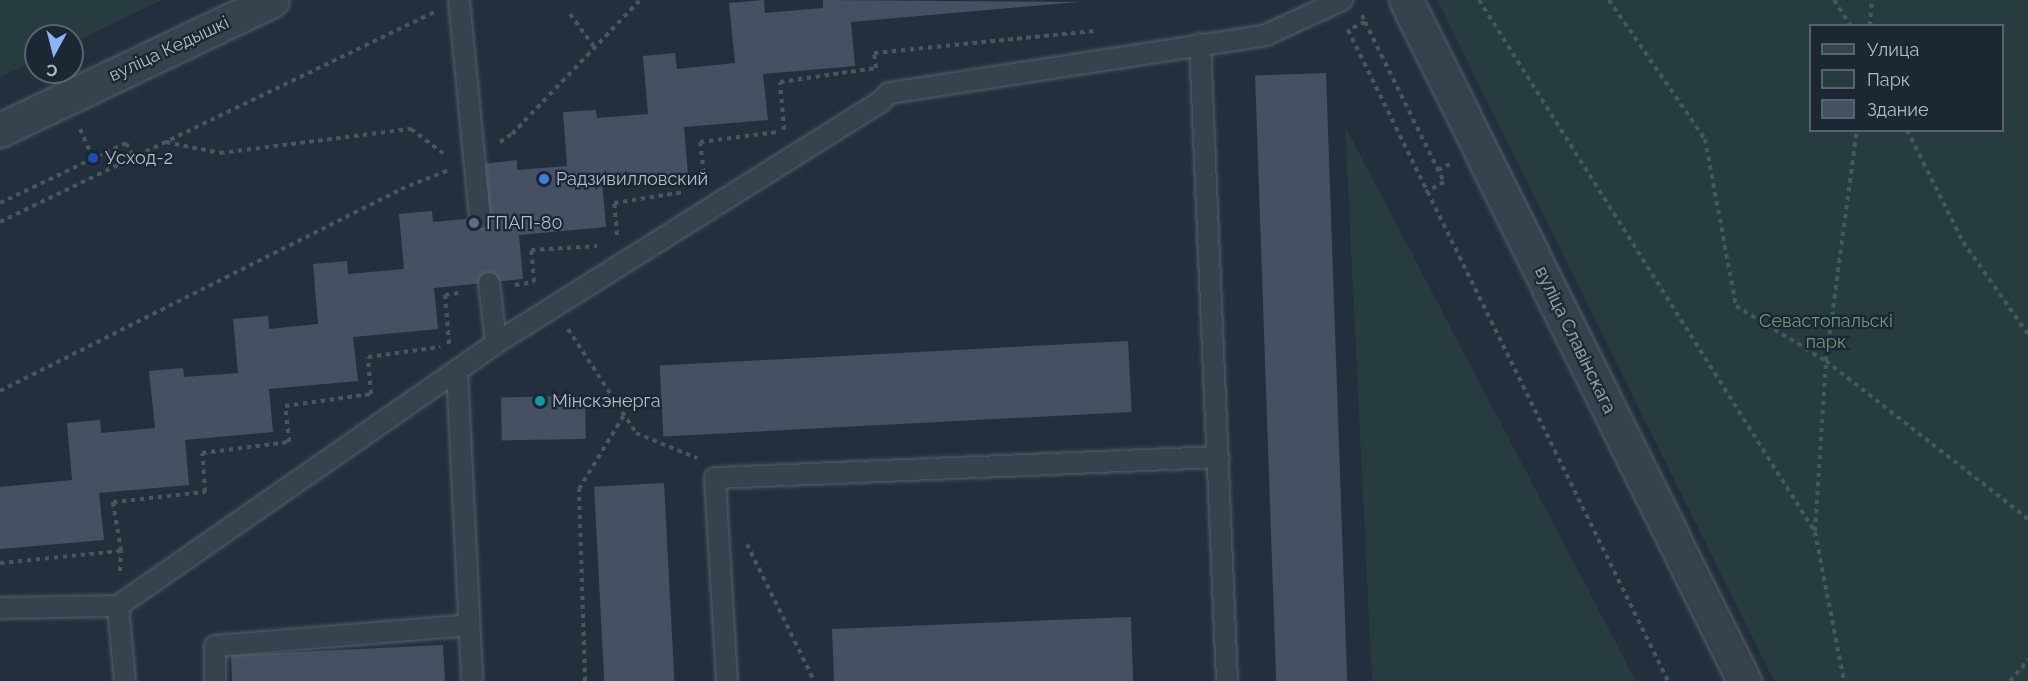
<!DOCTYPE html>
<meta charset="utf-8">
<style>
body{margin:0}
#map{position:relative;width:2028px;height:681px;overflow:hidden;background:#242f3e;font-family:Raleway,sans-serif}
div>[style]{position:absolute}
.green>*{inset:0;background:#263c3f}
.building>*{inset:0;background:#455162;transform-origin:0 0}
.path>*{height:4px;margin-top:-2px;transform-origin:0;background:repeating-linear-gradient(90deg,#44595c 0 4.5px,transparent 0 9px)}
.roads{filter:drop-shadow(0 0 2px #565f6c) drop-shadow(0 0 2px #565f6c)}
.service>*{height:20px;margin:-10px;padding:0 10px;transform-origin:10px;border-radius:10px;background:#38414e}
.tertiary>*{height:33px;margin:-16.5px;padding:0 16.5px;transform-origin:16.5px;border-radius:16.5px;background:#38414e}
.dots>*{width:16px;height:16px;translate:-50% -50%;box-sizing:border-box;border:3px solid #1d2633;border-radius:50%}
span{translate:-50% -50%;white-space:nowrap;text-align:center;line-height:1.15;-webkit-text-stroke:4.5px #1d2633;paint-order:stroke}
.street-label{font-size:18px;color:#b4bcc9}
.poi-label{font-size:18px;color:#b4bcc9}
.left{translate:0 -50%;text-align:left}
.park-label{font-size:18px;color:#6b9a76}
.legend{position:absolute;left:1809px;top:24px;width:195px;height:108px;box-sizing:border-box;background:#1d2633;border:2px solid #59626f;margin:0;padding:8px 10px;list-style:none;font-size:18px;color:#b4bcc9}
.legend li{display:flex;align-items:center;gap:12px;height:30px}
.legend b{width:30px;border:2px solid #59626f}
.north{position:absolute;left:24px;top:24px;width:60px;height:60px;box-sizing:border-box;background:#1d2633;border:2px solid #59626f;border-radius:50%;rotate:187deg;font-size:16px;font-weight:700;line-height:24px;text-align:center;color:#b4bcc9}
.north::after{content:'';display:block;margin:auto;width:21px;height:27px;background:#8ab4f8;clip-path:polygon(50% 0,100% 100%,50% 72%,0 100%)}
</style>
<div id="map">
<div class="green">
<i style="clip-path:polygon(0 0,162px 0,72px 43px,72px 36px,36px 36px,36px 60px,0 77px)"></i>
<i style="clip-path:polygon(evenodd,1437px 0,2028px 0,2028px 681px,1774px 681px,1437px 0,1810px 26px,2002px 26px,2002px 130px,1810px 130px,1810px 26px)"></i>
<i style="clip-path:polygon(1345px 126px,1636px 681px,1372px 681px)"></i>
</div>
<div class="building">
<i style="clip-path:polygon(764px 0,765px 13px,823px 8px,823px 0,1079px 2px,851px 22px,855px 66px,763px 74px,768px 120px,684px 127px,688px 174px,602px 182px,606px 227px,519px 235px,523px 279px,434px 288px,438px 329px,353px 337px,358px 381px,269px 389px,273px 432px,185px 440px,189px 485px,99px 493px,104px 540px,0 549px,0 487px,72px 480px,67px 423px,100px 420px,101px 433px,155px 428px,149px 371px,183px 368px,184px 377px,238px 373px,233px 319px,268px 316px,269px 329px,318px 324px,313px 264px,347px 261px,348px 274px,404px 269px,399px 214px,432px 211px,433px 222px,487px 217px,483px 164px,517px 160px,517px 170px,567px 166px,563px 112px,596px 110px,597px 118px,648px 114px,643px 56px,675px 53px,677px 69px,735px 63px,729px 3px)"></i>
<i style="left:1326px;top:73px;width:609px;height:71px;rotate:88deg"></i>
<i style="left:1128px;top:341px;width:71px;height:469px;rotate:87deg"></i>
<i style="left:585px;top:396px;width:43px;height:84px;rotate:89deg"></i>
<i style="left:664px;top:483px;width:198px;height:70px;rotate:87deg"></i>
<i style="clip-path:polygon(1131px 617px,1133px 681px,834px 681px,832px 629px)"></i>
<i style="clip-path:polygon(443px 645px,445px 681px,232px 681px,231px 655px)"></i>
</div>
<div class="path">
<i style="left:1479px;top:0;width:629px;rotate:57.72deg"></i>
<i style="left:1815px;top:532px;width:152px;rotate:79deg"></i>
<i style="left:1609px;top:0;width:169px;rotate:55.4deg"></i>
<i style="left:1705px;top:139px;width:170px;rotate:79.5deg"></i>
<i style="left:1736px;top:306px;width:105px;rotate:31.4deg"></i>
<i style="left:1826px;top:361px;width:256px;rotate:38deg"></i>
<i style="left:1834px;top:0;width:31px;rotate:57deg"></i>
<i style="left:570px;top:14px;width:42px;rotate:53.7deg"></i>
<i style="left:1362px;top:15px;width:8px;rotate:67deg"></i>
<i style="left:1365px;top:22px;width:19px;rotate:155deg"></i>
<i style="left:1348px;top:30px;width:725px;rotate:63.82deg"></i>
<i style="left:1365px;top:22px;width:178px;rotate:63.7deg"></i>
<i style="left:1444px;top:182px;width:21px;rotate:151deg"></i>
<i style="left:1870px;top:26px;width:26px;rotate:-86deg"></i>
<i style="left:80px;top:129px;width:32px;rotate:66deg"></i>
<i style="left:784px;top:130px;width:48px;rotate:-94.8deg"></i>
<i style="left:780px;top:82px;width:97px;rotate:-8.3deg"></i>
<i style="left:876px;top:68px;width:15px;rotate:-98deg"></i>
<i style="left:874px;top:53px;width:222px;rotate:-5.7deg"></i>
<i style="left:1907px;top:130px;width:125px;rotate:63.4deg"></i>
<i style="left:1963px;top:242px;width:113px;rotate:54.8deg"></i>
<i style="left:166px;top:142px;width:55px;rotate:11.5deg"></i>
<i style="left:220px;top:153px;width:193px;rotate:-7.2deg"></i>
<i style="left:411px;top:129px;width:45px;rotate:36.9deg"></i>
<i style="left:500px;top:142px;width:14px;rotate:-34deg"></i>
<i style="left:512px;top:134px;width:185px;rotate:-46.3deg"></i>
<i style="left:1438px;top:170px;width:13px;rotate:-27deg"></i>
<i style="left:705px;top:182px;width:40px;rotate:-97.1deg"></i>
<i style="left:700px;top:142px;width:79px;rotate:-7.3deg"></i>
<i style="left:0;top:203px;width:140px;rotate:-25.5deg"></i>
<i style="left:126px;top:143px;width:16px;rotate:63deg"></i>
<i style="left:0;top:222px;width:482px;rotate:-25.8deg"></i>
<i style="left:617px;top:235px;width:32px;rotate:-95deg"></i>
<i style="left:614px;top:203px;width:71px;rotate:-8.9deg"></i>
<i style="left:515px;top:285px;width:19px;rotate:-9deg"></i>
<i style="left:534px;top:282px;width:32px;rotate:-95deg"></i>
<i style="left:531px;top:250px;width:66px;rotate:-3.5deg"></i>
<i style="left:568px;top:329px;width:124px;rotate:56.8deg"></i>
<i style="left:636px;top:433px;width:66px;rotate:22.3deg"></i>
<i style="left:449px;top:344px;width:49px;rotate:-94.7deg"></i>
<i style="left:445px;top:295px;width:18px;rotate:-9deg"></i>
<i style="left:0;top:391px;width:449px;rotate:-26.7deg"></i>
<i style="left:401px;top:189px;width:52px;rotate:-21.6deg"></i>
<i style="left:1815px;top:531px;width:170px;rotate:-86.3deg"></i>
<i style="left:1826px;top:361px;width:233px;rotate:-82.4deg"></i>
<i style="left:747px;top:544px;width:153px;rotate:63.9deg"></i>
<i style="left:0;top:563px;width:122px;rotate:-5.7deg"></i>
<i style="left:121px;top:551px;width:50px;rotate:-99.3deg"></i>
<i style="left:113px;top:502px;width:93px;rotate:-6.2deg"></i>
<i style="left:205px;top:492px;width:39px;rotate:-94deg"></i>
<i style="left:202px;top:453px;width:88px;rotate:-7.2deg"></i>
<i style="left:289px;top:442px;width:36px;rotate:-96deg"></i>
<i style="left:285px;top:406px;width:87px;rotate:-7.9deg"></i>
<i style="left:371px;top:394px;width:37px;rotate:-95deg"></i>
<i style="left:368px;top:357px;width:73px;rotate:-7.9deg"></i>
<i style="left:120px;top:571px;width:20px;rotate:-87deg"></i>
<i style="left:585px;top:681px;width:192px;rotate:-91.8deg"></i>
<i style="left:579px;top:489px;width:87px;rotate:-58.7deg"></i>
<i style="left:2010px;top:681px;width:28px;rotate:-49deg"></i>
</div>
<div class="roads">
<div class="service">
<i style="left:459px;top:0;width:219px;rotate:84.5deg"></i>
<i style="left:1200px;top:44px;width:638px;rotate:87.57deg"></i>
<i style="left:489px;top:283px;width:60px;rotate:83.3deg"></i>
<i style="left:457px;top:370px;width:311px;rotate:87.2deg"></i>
<i style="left:118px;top:606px;width:75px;rotate:84.7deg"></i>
<i style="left:0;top:608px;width:118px;rotate:-1deg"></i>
<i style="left:118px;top:606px;width:460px;rotate:-34.8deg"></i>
<i style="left:496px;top:343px;width:452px;rotate:-32.1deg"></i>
<i style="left:879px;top:103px;width:14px;rotate:-45deg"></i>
<i style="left:889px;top:93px;width:381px;rotate:-8.7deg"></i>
<i style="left:1266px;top:35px;width:84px;rotate:-24.7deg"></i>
<i style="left:215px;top:681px;width:35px;rotate:-90deg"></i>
<i style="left:215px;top:646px;width:255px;rotate:-4.7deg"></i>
<i style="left:727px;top:681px;width:203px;rotate:-93.4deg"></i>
<i style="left:715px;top:478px;width:504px;rotate:-2.39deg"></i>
</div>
<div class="tertiary">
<i style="left:1406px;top:0;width:760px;rotate:63.6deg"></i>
<i style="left:0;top:130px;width:301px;rotate:-25.5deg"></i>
</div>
</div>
<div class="dots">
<i style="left:93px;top:158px;background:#1a4fb4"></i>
<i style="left:544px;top:179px;background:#3f7fe0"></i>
<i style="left:474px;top:223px;background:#5c6f8a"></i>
<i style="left:540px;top:401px;background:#0f9aa8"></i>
</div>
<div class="street-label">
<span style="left:169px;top:49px;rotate:-25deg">вуліца Кедышкі</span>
<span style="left:1575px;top:340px;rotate:64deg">вуліца Славінскага</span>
</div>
<div class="poi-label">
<span class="left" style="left:105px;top:158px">Усход-2</span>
<span class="left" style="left:556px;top:179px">Радзивилловский</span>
<span class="left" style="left:486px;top:223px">ГПАП-80</span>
<span class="left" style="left:552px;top:401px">Мінскэнерга</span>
</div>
<div class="park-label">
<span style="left:1826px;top:332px">Севастопальскі<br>парк</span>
</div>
<ul class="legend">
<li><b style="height:8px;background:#38414e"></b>Улица</li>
<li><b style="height:16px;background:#263c3f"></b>Парк</li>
<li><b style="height:16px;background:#455162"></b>Здание</li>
</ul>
<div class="north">С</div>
</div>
